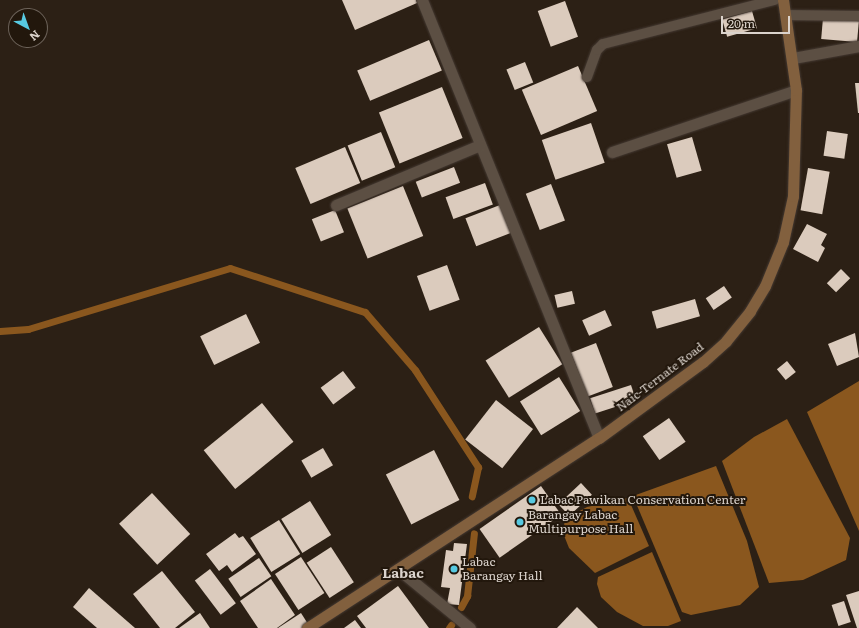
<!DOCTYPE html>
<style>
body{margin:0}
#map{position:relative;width:859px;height:628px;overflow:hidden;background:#2c2015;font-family:Literata,serif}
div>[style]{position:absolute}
.water>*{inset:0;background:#8a571e}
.stream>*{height:7px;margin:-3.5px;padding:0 3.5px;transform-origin:3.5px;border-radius:3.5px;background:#8a571e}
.building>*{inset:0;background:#dbcbbd;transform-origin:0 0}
.roads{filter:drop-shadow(0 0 1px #443932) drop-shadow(0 0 1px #443932)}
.service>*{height:10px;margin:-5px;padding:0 5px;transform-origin:5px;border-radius:5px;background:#5c4f43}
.minor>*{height:11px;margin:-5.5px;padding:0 5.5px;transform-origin:5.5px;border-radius:5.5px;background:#5c4f43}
.secondary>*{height:11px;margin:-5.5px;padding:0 5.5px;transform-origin:5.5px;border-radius:5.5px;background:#82603e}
.dots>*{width:11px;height:11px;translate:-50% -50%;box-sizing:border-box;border:2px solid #22170c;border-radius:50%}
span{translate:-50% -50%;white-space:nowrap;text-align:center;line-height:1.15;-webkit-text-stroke:4px #22170c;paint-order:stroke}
.street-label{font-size:12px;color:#dbd3cc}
.poi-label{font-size:12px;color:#dbd3cc}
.left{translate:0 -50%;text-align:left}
.quarter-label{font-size:14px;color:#dbd3cc;font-weight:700}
.north{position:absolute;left:8px;top:8px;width:40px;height:40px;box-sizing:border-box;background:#22170c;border:1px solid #6c6259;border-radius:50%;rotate:139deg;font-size:11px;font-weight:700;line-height:16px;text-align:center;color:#dbd3cc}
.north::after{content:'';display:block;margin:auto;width:14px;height:18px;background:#57c9e1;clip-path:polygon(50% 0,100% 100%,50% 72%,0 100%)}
.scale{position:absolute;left:721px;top:16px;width:69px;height:18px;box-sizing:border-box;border:2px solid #dbd3cc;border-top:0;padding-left:5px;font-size:12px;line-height:14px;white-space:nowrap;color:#dbd3cc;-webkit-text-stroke:3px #22170c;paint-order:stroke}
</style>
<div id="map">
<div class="water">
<i style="clip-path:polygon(859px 381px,859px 531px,807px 412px)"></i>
<i style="clip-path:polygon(787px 419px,850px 538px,846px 560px,803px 580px,769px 583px,722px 461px,754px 437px)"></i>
<i style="clip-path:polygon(716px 466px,747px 541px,759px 587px,740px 605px,691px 615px,682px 612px,633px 496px)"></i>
<i style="clip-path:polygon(628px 498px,649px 546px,595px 573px,569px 548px,563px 533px,565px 519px,587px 507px)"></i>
<i style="clip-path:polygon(652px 552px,681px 621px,668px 626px,643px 626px,617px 612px,601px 597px,597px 584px,598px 577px)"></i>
</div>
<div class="stream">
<i style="left:0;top:331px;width:28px;rotate:-4deg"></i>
<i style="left:28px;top:329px;width:211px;rotate:-16.8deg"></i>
<i style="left:230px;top:268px;width:142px;rotate:18.1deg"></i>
<i style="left:365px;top:312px;width:77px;rotate:49.2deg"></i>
<i style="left:415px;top:370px;width:116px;rotate:57deg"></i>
<i style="left:478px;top:467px;width:30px;rotate:102deg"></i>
<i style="left:461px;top:607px;width:13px;rotate:-61deg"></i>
<i style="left:467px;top:596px;width:63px;rotate:-83.7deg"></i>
<i style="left:449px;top:628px;width:4px;rotate:-56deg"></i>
</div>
<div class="building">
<i style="clip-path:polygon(342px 0,416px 0,417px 3px,355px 30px)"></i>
<i style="left:565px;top:1px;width:38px;height:29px;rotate:70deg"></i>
<i style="left:752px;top:11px;width:18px;height:31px;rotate:74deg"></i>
<i style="left:823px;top:18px;width:36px;height:21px;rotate:5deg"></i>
<i style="left:429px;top:40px;width:33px;height:78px;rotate:67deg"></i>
<i style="left:525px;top:62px;width:22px;height:20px;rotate:68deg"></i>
<i style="left:578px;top:66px;width:49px;height:61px;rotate:67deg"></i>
<i style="clip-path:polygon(855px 83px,859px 83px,859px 113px,858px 113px)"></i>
<i style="left:442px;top:87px;width:55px;height:68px;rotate:68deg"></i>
<i style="left:591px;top:123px;width:42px;height:52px;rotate:71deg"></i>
<i style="left:827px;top:131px;width:21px;height:25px;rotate:8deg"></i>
<i style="left:381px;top:132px;width:38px;height:36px;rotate:68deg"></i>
<i style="left:692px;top:137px;width:35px;height:26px;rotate:74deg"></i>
<i style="left:345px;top:147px;width:39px;height:54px;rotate:67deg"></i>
<i style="left:454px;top:167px;width:17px;height:41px;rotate:69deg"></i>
<i style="left:808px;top:168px;width:22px;height:43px;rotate:10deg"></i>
<i style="left:485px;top:183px;width:23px;height:42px;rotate:70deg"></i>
<i style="left:551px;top:184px;width:39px;height:27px;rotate:69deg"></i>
<i style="left:403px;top:186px;width:54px;height:60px;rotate:68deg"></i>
<i style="left:500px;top:205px;width:30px;height:37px;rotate:69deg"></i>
<i style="left:335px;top:210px;width:24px;height:25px;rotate:68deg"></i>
<i style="clip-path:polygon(807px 224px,827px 234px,821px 245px,825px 248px,818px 262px,793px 249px)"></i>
<i style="left:447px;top:265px;width:37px;height:32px;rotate:70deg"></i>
<i style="left:841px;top:269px;width:13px;height:20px;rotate:45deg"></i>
<i style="left:724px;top:286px;width:14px;height:22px;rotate:56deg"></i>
<i style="left:572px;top:291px;width:13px;height:18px;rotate:77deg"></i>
<i style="left:695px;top:299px;width:18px;height:45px;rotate:74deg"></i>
<i style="left:605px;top:310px;width:17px;height:25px;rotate:66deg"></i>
<i style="left:246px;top:314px;width:32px;height:51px;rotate:64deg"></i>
<i style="left:539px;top:327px;width:44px;height:63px;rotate:58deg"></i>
<i style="clip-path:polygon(855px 333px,859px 357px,837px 366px,828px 344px)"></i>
<i style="left:596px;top:343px;width:47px;height:27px;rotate:69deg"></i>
<i style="left:787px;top:361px;width:14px;height:13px;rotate:51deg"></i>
<i style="left:343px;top:371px;width:21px;height:28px;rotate:53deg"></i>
<i style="left:559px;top:377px;width:40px;height:46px;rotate:58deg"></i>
<i style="left:631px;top:385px;width:16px;height:43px;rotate:72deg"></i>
<i style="left:496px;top:400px;width:47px;height:50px;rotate:38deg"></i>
<i style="left:262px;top:403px;width:50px;height:75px;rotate:51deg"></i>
<i style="left:669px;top:418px;width:29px;height:32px;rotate:55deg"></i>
<i style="left:323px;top:448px;width:20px;height:25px;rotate:60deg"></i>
<i style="left:434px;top:450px;width:56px;height:54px;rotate:63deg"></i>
<i style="left:581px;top:483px;width:16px;height:31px;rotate:47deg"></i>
<i style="left:541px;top:486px;width:35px;height:75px;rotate:55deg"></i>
<i style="left:152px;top:493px;width:56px;height:45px;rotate:47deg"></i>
<i style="left:310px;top:501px;width:40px;height:34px;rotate:58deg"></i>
<i style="left:279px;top:520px;width:40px;height:34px;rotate:58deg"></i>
<i style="clip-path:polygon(235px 533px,239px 538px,243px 536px,256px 554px,232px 572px,227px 565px,219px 571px,206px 554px)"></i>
<i style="clip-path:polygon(454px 543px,467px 544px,459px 605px,447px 604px,450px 588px,441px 587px,446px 550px,453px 551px)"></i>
<i style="left:331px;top:547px;width:42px;height:29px;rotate:57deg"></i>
<i style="left:301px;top:557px;width:43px;height:31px;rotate:57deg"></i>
<i style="left:259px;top:558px;width:22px;height:37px;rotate:56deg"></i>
<i style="left:210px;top:569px;width:43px;height:19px;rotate:53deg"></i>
<i style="clip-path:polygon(162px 571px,195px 612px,175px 628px,160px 628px,133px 594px)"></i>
<i style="clip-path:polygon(271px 579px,295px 615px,277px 628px,258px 628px,240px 601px)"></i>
<i style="clip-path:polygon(398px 586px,429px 628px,366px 628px,357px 616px)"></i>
<i style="clip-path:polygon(89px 588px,135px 628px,97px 628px,73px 607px)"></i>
<i style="clip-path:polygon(859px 591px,859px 628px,857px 628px,846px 595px)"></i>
<i style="left:844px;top:601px;width:22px;height:13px;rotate:72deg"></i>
<i style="clip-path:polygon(577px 607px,598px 628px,557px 628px)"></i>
<i style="clip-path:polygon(200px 613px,210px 628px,179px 628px)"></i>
<i style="clip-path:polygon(301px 613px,308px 624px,302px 628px,278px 628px)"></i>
<i style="clip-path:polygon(355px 620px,361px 628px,344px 628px)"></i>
</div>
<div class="roads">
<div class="service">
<i style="left:786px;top:15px;width:73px;rotate:0.8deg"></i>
<i style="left:587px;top:77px;width:29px;rotate:-70deg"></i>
<i style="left:597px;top:50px;width:8px;rotate:-45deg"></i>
<i style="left:603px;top:44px;width:177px;rotate:-14.4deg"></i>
</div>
<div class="minor">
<i style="left:422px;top:0;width:472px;rotate:68deg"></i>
<i style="left:793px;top:58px;width:67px;rotate:-10.3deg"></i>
<i style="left:612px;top:152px;width:194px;rotate:-18.6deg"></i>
<i style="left:336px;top:205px;width:156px;rotate:-22.6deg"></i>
<i style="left:398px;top:569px;width:93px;rotate:39.3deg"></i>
</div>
<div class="secondary">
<i style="left:307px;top:628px;width:348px;rotate:-33.1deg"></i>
<i style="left:599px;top:438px;width:129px;rotate:-36.2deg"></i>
<i style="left:703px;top:362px;width:31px;rotate:-42deg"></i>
<i style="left:726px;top:341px;width:38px;rotate:-51deg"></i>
<i style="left:750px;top:311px;width:29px;rotate:-59deg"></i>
<i style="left:765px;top:286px;width:48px;rotate:-67.8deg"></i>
<i style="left:783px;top:242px;width:47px;rotate:-77.7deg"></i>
<i style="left:793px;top:196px;width:106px;rotate:-88.4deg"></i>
<i style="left:796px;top:90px;width:91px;rotate:-98.2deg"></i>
</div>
</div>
<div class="dots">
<i style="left:532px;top:500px;background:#57c9e1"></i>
<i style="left:520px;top:522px;background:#57c9e1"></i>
<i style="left:454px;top:569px;background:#57c9e1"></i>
</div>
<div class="street-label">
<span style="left:660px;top:377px;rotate:-37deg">Naic-Ternate Road</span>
</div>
<div class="poi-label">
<span class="left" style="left:540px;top:500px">Labac Pawikan Conservation Center</span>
<span class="left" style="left:528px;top:522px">Barangay Labac<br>Multipurpose Hall</span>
<span class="left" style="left:462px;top:569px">Labac<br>Barangay Hall</span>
</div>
<div class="quarter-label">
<span style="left:403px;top:572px">Labac</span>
</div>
<div class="north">N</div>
<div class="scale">20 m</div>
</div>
